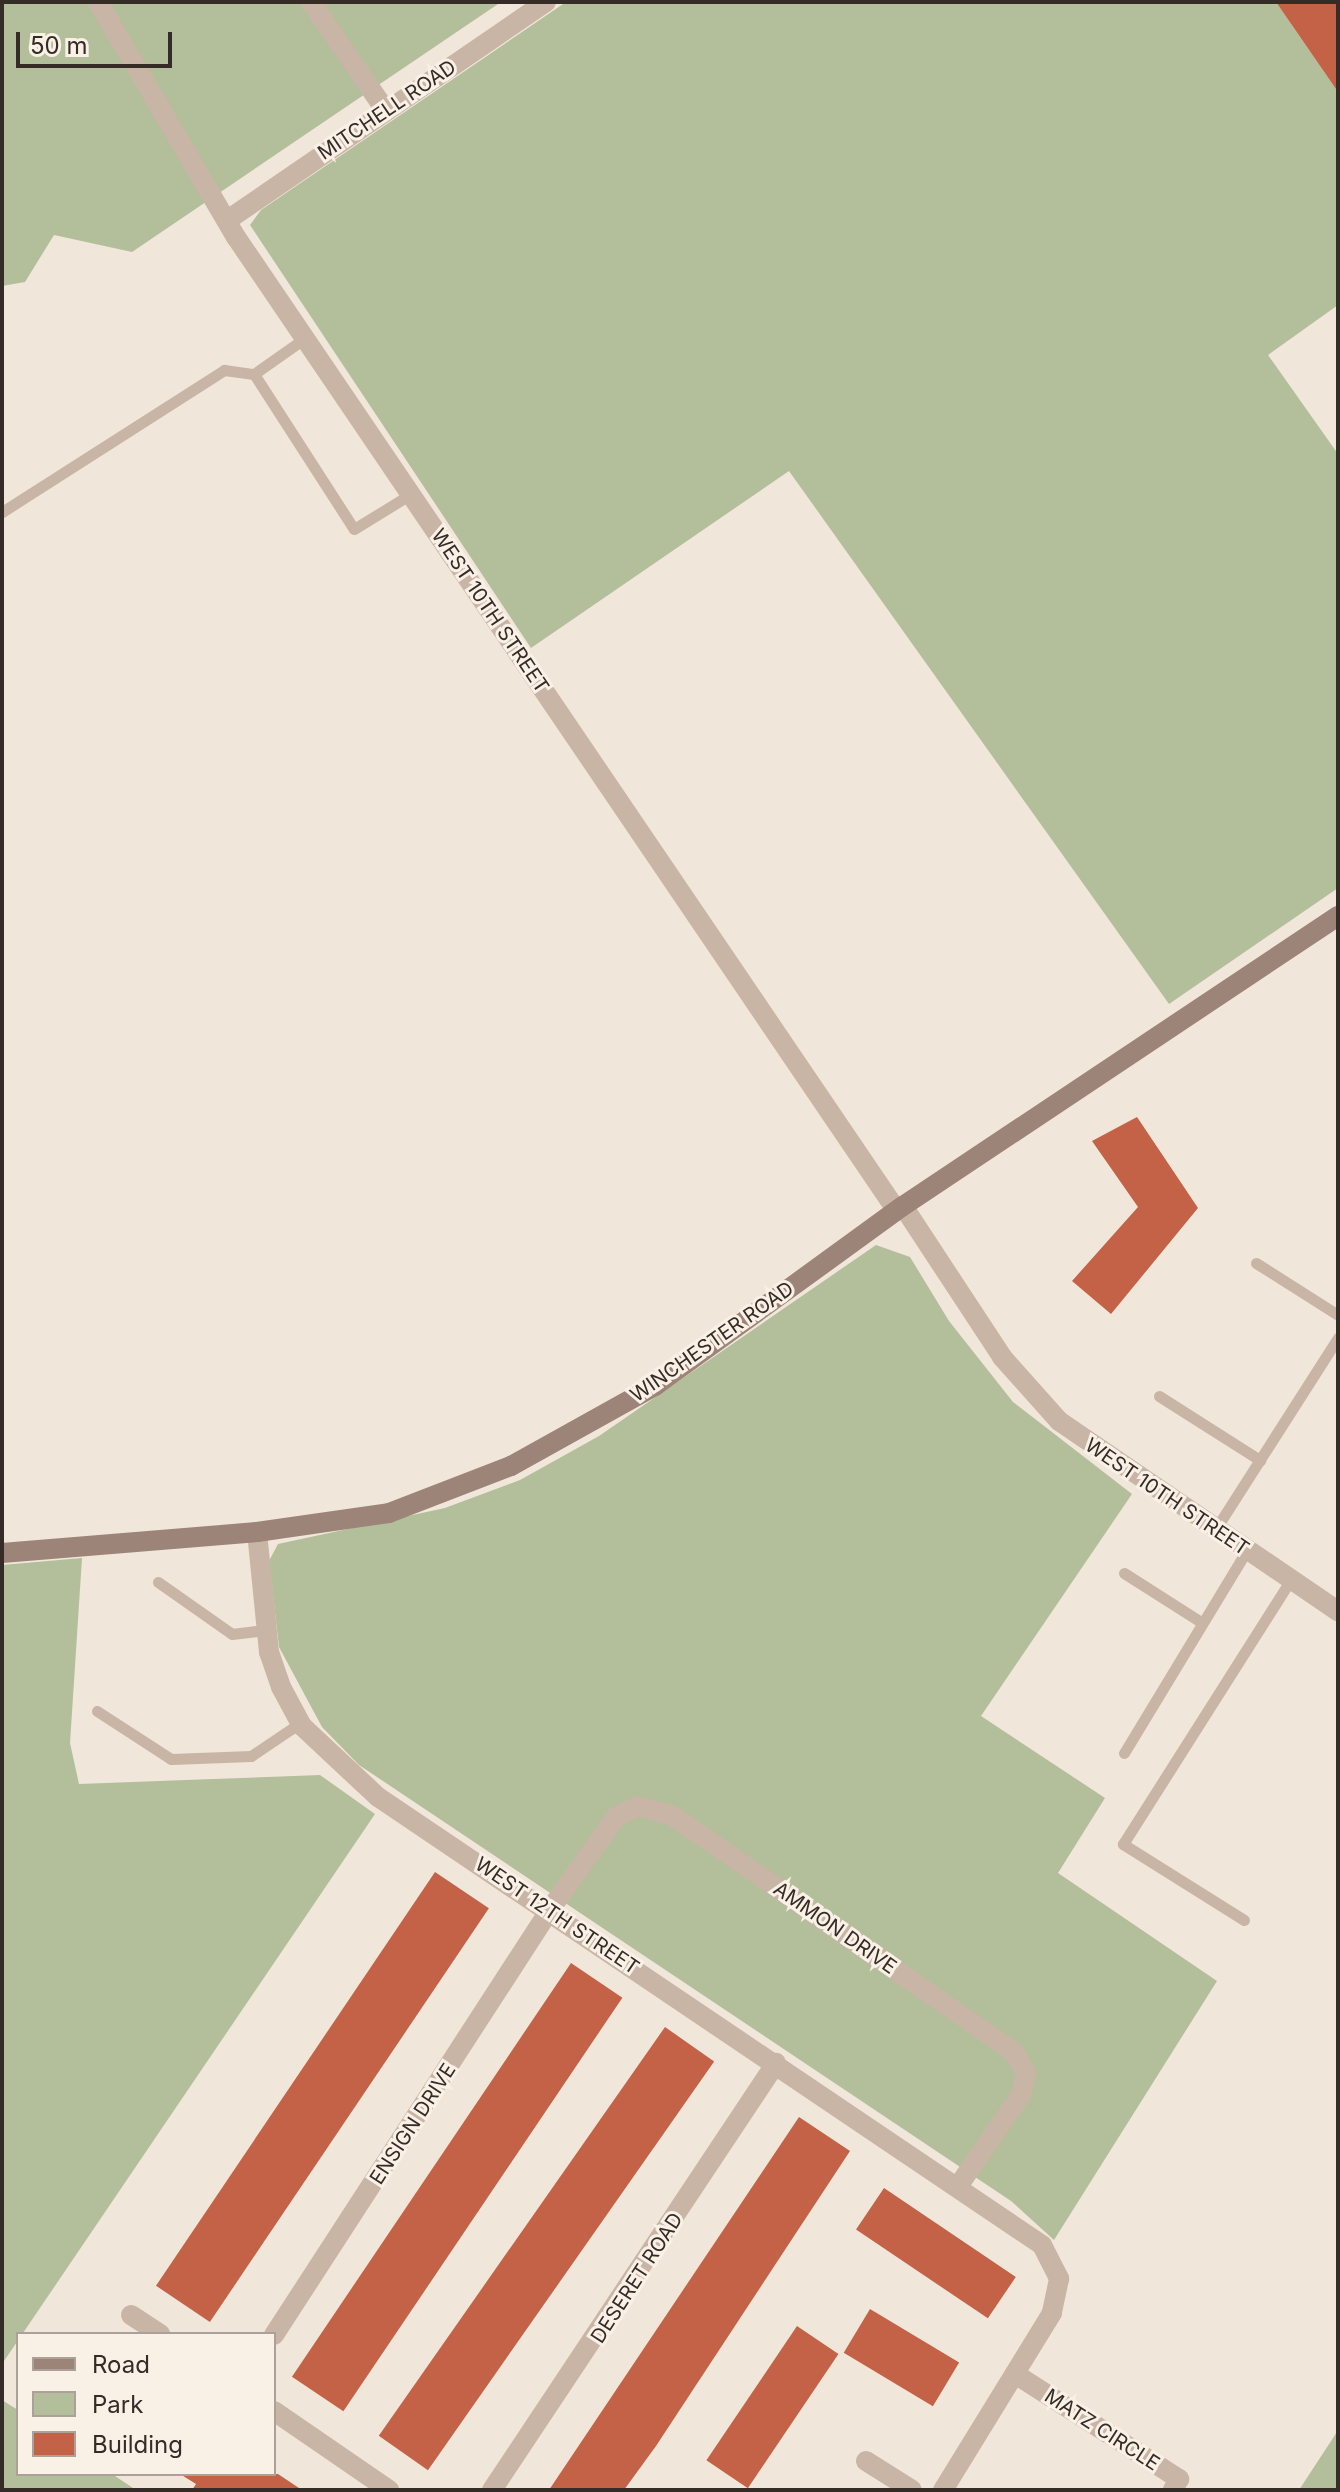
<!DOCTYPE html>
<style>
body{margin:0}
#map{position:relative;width:1340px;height:2492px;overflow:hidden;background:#f1e6da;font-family:Inter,sans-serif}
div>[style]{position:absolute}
.green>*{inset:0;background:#b3bf9a}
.building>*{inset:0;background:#c36246;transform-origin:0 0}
.lane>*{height:11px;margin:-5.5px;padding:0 5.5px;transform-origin:5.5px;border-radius:5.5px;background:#c8b5a6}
.street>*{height:20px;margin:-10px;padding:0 10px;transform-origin:10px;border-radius:10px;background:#c8b5a6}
.secondary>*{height:20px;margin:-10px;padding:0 10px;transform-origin:10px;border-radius:10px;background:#9c8478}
span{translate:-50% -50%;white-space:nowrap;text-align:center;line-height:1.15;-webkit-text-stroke:6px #f9f0e6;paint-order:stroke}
.street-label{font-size:20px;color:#352b27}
.frame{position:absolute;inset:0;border:4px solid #352b27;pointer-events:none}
.legend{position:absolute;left:16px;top:2332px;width:260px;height:144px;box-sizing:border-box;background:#f9f0e6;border:2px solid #aba19a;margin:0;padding:10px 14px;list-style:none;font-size:24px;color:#352b27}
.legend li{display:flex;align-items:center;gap:16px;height:40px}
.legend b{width:40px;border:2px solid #aba19a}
.scale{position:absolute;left:16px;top:32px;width:156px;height:36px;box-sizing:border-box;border:4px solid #352b27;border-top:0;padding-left:10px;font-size:24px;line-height:28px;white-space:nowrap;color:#352b27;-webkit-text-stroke:6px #f9f0e6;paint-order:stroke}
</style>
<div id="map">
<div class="green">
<i style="clip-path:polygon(2px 2px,501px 2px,132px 252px,54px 235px,25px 282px,2px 286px)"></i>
<i style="clip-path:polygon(566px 2px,1276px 2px,1338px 92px,1338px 305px,1268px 355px,1338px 454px,1338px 888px,1169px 1004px,789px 471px,531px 648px,250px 225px,261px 210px)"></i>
<i style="clip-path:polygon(876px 1245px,910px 1257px,949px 1321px,1013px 1402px,1132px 1494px,981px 1716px,1105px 1798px,1058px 1873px,1217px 1981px,1054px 2240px,1011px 2201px,359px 1765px,322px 1727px,279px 1647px,269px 1561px,278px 1544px,445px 1508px,520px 1480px,599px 1436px)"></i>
<i style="clip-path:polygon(82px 1558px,70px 1743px,79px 1784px,320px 1775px,375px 1814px,2px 2364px,2px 1565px)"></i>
<i style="clip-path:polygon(2px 2400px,18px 2410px,18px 2474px,112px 2474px,136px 2490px,2px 2490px)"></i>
<i style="clip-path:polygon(1338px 2430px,1338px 2490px,1299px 2490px,1333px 2438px)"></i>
</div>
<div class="building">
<i style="clip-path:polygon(1276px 2px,1338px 2px,1338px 92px)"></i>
<i style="clip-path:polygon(1137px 1117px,1198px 1208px,1111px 1314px,1072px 1281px,1138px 1207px,1092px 1141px)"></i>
<i style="left:435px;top:1872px;width:65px;height:499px;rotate:34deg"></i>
<i style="left:571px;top:1963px;width:62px;height:499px;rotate:34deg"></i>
<i style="left:665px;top:2027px;width:60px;height:499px;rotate:35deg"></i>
<i style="clip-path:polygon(799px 2117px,850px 2151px,656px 2446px,624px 2490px,549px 2490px)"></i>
<i style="left:884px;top:2188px;width:159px;height:50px;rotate:34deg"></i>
<i style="left:870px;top:2309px;width:104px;height:51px;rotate:31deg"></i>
<i style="left:797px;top:2326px;width:50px;height:162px;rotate:34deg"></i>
<i style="clip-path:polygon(180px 2474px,278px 2474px,302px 2490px,192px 2490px,196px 2484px)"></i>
</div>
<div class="lane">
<i style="left:254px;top:374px;width:184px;rotate:57.2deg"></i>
<i style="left:354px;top:529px;width:67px;rotate:-31.6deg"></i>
<i style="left:2px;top:512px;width:264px;rotate:-32.6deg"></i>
<i style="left:224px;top:370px;width:30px;rotate:8deg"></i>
<i style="left:254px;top:374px;width:62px;rotate:-35.2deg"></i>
<i style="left:1256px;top:1263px;width:97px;rotate:32.4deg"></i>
<i style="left:1159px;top:1396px;width:120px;rotate:32.4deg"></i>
<i style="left:1215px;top:1530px;width:228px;rotate:-57.4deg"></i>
<i style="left:1124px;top:1573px;width:91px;rotate:32.5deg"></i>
<i style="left:158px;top:1582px;width:90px;rotate:35.1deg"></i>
<i style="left:232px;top:1634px;width:35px;rotate:-7deg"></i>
<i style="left:97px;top:1711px;width:88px;rotate:33deg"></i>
<i style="left:171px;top:1759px;width:80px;rotate:-2.1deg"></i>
<i style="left:251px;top:1756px;width:59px;rotate:-34deg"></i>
<i style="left:1124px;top:1753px;width:237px;rotate:-58.8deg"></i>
<i style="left:1244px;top:1920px;width:143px;rotate:-147.9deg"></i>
<i style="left:1123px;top:1844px;width:314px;rotate:-57.6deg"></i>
</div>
<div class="street">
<i style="left:98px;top:2px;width:273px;rotate:59.6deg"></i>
<i style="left:236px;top:237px;width:1177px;rotate:55.84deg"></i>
<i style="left:311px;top:2px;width:132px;rotate:55.5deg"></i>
<i style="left:229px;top:219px;width:384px;rotate:-34.4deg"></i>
<i style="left:903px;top:1206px;width:181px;rotate:56.7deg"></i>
<i style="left:1002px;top:1357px;width:86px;rotate:48.3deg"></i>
<i style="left:1059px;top:1421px;width:338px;rotate:34.3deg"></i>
<i style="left:257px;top:1532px;width:121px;rotate:84.3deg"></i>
<i style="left:269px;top:1652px;width:37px;rotate:71deg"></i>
<i style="left:281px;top:1687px;width:44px;rotate:61.7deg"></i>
<i style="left:302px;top:1726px;width:104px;rotate:43.1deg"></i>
<i style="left:378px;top:1797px;width:801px;rotate:34.01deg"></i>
<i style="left:1042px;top:2245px;width:38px;rotate:63deg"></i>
<i style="left:1059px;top:2279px;width:35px;rotate:102deg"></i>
<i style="left:1052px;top:2313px;width:208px;rotate:121.6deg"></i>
<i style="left:131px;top:2315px;width:35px;rotate:33deg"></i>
<i style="left:274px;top:2335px;width:505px;rotate:-57.03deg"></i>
<i style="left:549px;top:1911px;width:115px;rotate:-54.5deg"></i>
<i style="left:616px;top:1817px;width:25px;rotate:-27deg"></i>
<i style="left:638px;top:1806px;width:36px;rotate:16deg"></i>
<i style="left:673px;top:1816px;width:415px;rotate:34.7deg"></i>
<i style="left:1014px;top:2052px;width:24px;rotate:60deg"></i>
<i style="left:1026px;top:2073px;width:23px;rotate:103deg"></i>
<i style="left:1021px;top:2095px;width:109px;rotate:124.6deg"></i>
<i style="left:1015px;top:2374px;width:195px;rotate:32.6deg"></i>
<i style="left:1179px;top:2479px;width:13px;rotate:119deg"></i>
<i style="left:274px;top:2411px;width:140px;rotate:34.5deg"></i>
<i style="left:866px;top:2461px;width:54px;rotate:32.2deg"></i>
<i style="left:492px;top:2490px;width:513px;rotate:-56.37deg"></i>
</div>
<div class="secondary">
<i style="left:2px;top:1553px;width:256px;rotate:-4.7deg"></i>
<i style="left:257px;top:1532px;width:133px;rotate:-8.2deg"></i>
<i style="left:389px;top:1513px;width:131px;rotate:-21.1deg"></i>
<i style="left:511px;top:1466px;width:165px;rotate:-29.1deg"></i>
<i style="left:655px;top:1386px;width:306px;rotate:-36deg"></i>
<i style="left:903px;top:1206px;width:523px;rotate:-33.69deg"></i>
</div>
<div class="street-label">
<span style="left:387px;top:110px;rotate:-34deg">MITCHELL ROAD</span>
<span style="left:490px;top:611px;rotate:56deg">WEST 10TH STREET</span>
<span style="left:712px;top:1342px;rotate:-35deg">WINCHESTER ROAD</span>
<span style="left:1167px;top:1497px;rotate:34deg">WEST 10TH STREET</span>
<span style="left:557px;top:1916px;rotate:34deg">WEST 12TH STREET</span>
<span style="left:835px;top:1928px;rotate:35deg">AMMON DRIVE</span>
<span style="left:413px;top:2124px;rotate:-57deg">ENSIGN DRIVE</span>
<span style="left:637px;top:2278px;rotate:-57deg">DESERET ROAD</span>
<span style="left:1102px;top:2430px;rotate:33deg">MATZ CIRCLE</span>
</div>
<div class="frame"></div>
<ul class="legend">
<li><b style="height:10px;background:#9c8478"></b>Road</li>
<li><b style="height:22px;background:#b3bf9a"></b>Park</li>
<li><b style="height:22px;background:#c36246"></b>Building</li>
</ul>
<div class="scale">50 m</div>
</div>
